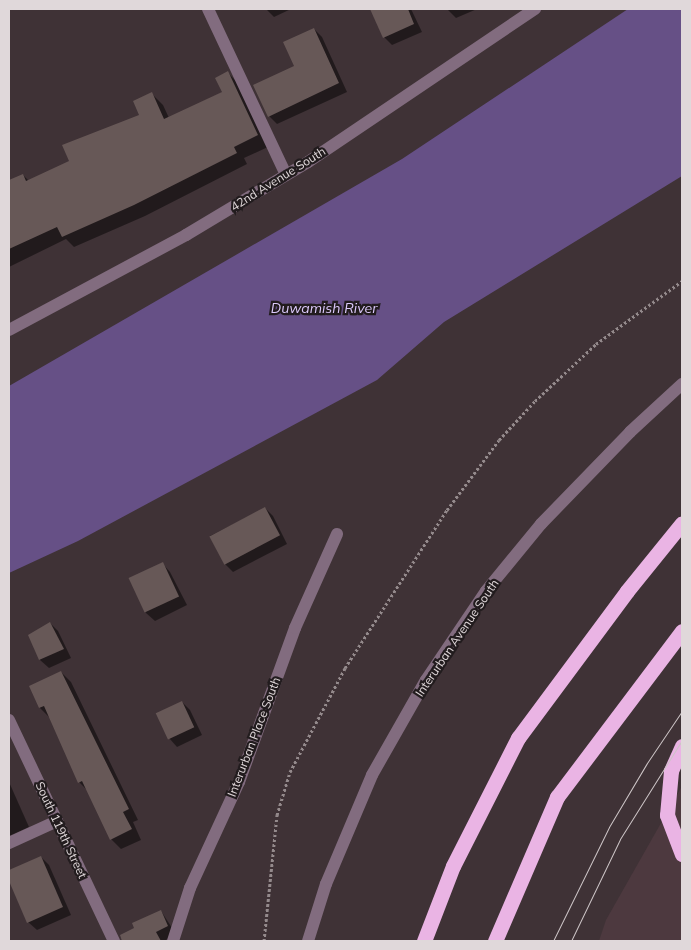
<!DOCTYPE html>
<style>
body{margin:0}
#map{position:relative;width:691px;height:950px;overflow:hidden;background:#3f3236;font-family:Mulish,sans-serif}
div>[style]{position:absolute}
.built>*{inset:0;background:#4d393f}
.water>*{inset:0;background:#665086}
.shadow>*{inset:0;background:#0007}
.building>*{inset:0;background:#675857;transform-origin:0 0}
.path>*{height:3px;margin-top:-1.5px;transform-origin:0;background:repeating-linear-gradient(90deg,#948a8c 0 2.5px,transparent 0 5px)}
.minor>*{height:12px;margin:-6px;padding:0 6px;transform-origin:6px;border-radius:6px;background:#826c7f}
.highway>*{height:15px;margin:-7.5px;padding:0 7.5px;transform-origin:7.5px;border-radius:7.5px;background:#eab4e4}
.tram>*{height:1px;margin:-0.5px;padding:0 0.5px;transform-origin:0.5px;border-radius:0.5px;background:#cdc5c7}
span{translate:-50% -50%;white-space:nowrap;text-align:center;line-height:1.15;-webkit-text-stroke:4.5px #221c1e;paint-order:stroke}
.street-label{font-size:12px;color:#e0d8da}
.water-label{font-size:14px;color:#ddcafc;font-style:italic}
.frame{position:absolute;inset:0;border:10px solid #e0d8da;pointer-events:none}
</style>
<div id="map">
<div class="built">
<i style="clip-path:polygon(682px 786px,682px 941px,599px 941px,606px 920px)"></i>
</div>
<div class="water">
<i style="clip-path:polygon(628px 9px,682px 9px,682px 176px,444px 322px,377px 380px,78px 541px,9px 573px,9px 386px,402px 159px)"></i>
</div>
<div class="shadow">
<i style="clip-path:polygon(266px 9px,291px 9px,274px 17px)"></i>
<i style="clip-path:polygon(371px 9px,411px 9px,422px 32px,392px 45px,384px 37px)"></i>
<i style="clip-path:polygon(447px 9px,477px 9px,456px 18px)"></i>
<i style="clip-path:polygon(314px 29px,322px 37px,347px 92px,277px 124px,269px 116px)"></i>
<i style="clip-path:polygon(228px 73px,239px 84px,268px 147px,244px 158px,247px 164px,145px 216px,74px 247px,66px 239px,9px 267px,9px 182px,23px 175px,29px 181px,71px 162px,141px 115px,152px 94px,163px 105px,169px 118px,223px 92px)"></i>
<i style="clip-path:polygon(265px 508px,273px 516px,287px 544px,233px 572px,224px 563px,210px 536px)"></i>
<i style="clip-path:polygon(162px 563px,170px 572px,187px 605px,155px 621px,146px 613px,130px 579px)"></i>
<i style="clip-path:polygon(50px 623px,58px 631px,71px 658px,49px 668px,40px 660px,30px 635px)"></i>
<i style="clip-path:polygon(61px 672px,71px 682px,138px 820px,133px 822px,141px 840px,121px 849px,111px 839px,88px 791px,79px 782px,50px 718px,40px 708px,30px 687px)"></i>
<i style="clip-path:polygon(182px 702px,190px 710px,202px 735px,177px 747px,169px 738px)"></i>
<i style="clip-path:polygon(9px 782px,29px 827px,9px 836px)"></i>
<i style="clip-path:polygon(41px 857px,49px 865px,71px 915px,37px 930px,28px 922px,9px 871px)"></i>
<i style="clip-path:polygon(161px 911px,176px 934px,164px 941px,133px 941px,129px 932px)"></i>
</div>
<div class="building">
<i style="clip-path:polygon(370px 9px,408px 9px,414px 24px,383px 38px)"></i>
<i style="clip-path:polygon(314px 28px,339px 83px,268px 117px,253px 85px,294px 66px,283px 42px)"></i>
<i style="clip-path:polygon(228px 71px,258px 135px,234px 147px,237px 153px,134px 205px,62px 237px,57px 227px,9px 249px,9px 180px,23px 174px,26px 181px,69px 161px,62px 145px,139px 115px,133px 101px,152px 92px,164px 119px,222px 92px,215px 78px)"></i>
<i style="left:265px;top:507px;width:32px;height:63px;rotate:62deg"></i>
<i style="left:163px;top:562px;width:38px;height:38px;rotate:65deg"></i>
<i style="clip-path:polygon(50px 622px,64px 649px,39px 660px,28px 635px)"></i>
<i style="clip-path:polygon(61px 671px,129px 809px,123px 812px,132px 829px,110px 840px,82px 781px,78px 783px,44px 706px,39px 708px,29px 686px)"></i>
<i style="left:182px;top:701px;width:29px;height:29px;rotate:65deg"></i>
<i style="clip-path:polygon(41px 856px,63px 907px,27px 923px,9px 881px,9px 870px)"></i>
<i style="clip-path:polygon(161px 910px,168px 926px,156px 932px,161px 941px,122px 941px,120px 935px,134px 928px,132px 923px)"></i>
</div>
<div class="path">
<i style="left:264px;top:941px;width:127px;rotate:-84.1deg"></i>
<i style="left:277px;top:815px;width:45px;rotate:-73.2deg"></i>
<i style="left:290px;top:772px;width:118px;rotate:-62.1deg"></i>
<i style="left:345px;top:668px;width:188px;rotate:-57.2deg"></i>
<i style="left:447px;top:510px;width:87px;rotate:-53.4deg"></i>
<i style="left:499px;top:440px;width:53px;rotate:-47.3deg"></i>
<i style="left:535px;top:401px;width:83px;rotate:-43.1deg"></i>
<i style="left:596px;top:344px;width:107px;rotate:-36.2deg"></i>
</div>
<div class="minor">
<i style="left:208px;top:9px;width:183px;rotate:64.8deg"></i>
<i style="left:9px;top:330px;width:201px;rotate:-28.2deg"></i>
<i style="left:186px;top:235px;width:142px;rotate:-30.9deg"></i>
<i style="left:308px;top:162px;width:274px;rotate:-34deg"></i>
<i style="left:9px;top:720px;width:245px;rotate:64.6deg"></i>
<i style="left:9px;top:843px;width:53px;rotate:-24.6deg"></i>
<i style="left:173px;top:941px;width:56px;rotate:-72.2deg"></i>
<i style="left:190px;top:888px;width:117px;rotate:-65.2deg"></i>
<i style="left:239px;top:782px;width:164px;rotate:-70deg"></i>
<i style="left:295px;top:628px;width:103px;rotate:-65.9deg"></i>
<i style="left:308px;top:941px;width:60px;rotate:-72.5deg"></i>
<i style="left:326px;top:884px;width:118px;rotate:-67.1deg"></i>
<i style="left:372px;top:775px;width:109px;rotate:-60.4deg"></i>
<i style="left:426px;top:680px;width:107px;rotate:-56deg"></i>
<i style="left:486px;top:591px;width:87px;rotate:-50.6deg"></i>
<i style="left:541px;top:524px;width:128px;rotate:-45.9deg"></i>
<i style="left:630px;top:432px;width:71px;rotate:-42.7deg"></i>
</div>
<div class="highway">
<i style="left:682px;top:746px;width:27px;rotate:114deg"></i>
<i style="left:671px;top:771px;width:44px;rotate:95.2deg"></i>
<i style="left:667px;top:815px;width:42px;rotate:69deg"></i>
<i style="left:424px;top:941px;width:80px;rotate:-68.9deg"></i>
<i style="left:453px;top:866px;width:144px;rotate:-63.1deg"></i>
<i style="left:518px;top:738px;width:183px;rotate:-53.4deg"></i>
<i style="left:627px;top:591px;width:87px;rotate:-51deg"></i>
<i style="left:495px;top:941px;width:157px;rotate:-66.7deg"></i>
<i style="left:557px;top:797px;width:208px;rotate:-53deg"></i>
</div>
<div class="tram">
<i style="left:553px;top:941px;width:127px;rotate:-63.8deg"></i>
<i style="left:609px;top:827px;width:74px;rotate:-59.3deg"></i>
<i style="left:647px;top:763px;width:63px;rotate:-56.1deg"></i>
<i style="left:571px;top:941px;width:113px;rotate:-64.3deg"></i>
<i style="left:620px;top:839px;width:117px;rotate:-57.9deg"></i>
</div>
<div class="street-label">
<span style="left:278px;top:179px;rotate:-32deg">42nd Avenue South</span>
<span style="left:457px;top:638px;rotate:-56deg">Interurban Avenue South</span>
<span style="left:254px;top:737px;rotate:-69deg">Interurban Place South</span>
<span style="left:61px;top:830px;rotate:65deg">South 119th Street</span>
</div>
<div class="water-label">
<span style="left:324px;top:308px">Duwamish River</span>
</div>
<div class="frame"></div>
</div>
